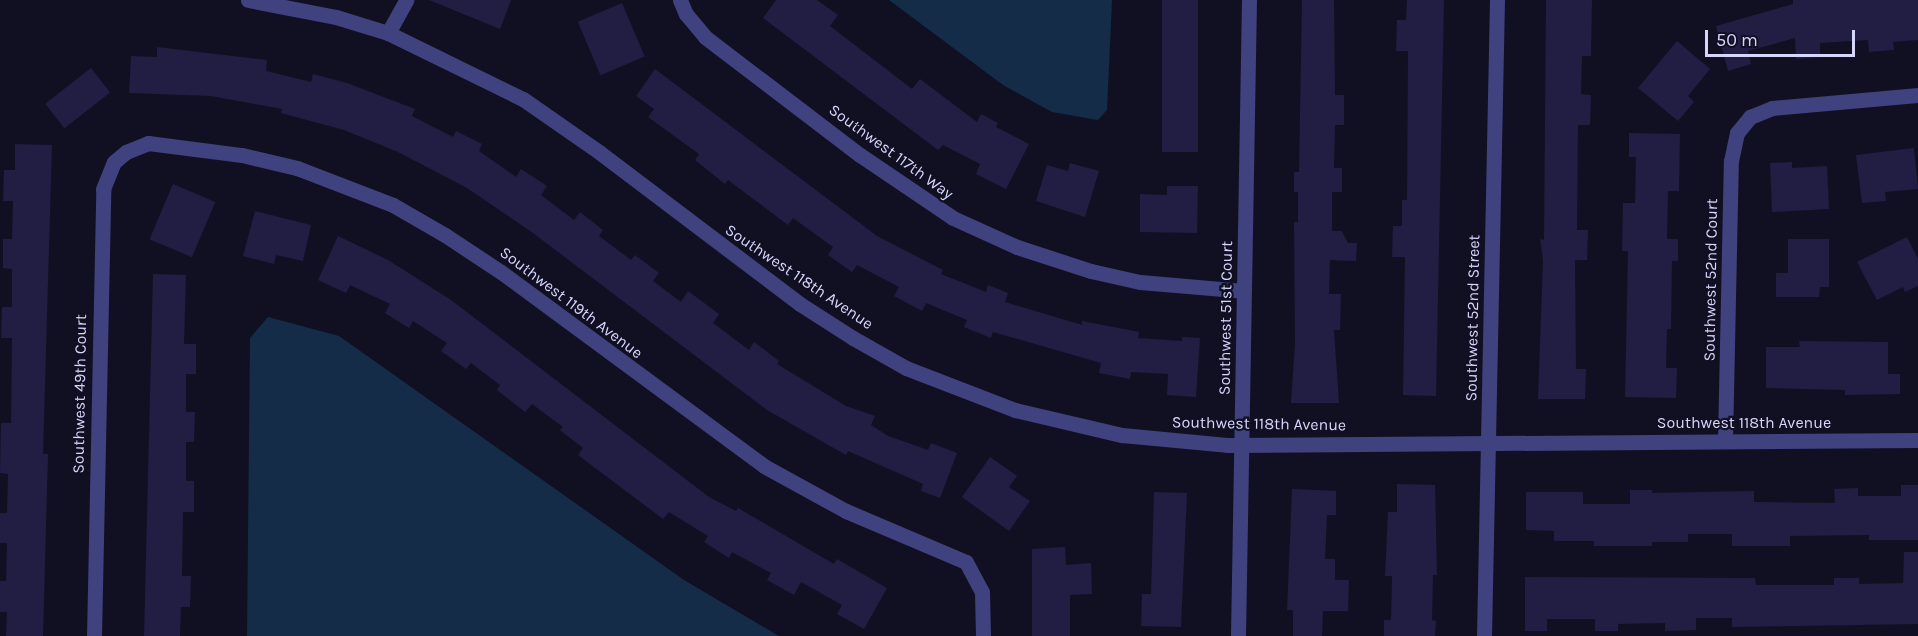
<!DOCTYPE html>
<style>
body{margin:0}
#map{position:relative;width:1918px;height:636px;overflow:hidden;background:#111022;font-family:Karla,sans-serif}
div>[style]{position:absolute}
.water>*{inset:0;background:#142c48}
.building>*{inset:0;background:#221d42;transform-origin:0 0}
.minor>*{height:15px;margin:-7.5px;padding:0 7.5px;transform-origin:7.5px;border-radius:7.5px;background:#3f427e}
span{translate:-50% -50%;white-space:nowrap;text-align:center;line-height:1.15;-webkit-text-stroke:4.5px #111022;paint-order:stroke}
.street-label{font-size:16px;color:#d6d5fc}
.scale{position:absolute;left:1705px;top:30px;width:150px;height:27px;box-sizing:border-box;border:3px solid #d6d5fc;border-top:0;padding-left:8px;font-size:18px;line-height:21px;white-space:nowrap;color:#d6d5fc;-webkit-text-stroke:4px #111022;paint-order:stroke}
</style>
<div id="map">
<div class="water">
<i style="clip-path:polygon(889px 0,1112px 0,1107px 110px,1098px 120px,1052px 112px,1003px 85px)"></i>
<i style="clip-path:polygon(268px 317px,339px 336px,684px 580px,779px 636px,247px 636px,250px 338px)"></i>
</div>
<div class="building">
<i style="clip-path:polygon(429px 0,511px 0,500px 29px)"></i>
<i style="clip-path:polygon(776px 0,817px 0,838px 15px,830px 26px,912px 89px,920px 79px,977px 122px,981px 114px,998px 123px,996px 127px,1029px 144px,1006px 189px,976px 174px,980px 164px,943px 145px,938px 150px,763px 18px)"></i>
<i style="left:1162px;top:0;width:36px;height:152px"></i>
<i style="clip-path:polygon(1302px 0,1334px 0,1335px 95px,1344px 95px,1344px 125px,1335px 125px,1334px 168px,1342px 168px,1342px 192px,1332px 192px,1332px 231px,1342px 231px,1348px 243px,1357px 243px,1356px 261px,1330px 260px,1329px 294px,1341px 294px,1340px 330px,1334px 330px,1339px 403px,1291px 403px,1295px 344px,1294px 222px,1298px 222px,1298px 192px,1294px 192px,1294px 172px,1299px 172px)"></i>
<i style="clip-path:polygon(1407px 0,1444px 0,1436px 396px,1403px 395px,1405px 257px,1392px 257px,1393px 226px,1402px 226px,1402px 200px,1407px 200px,1408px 51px,1396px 51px,1397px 20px,1406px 20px)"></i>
<i style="clip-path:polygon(1546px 0,1592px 0,1591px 56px,1582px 56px,1581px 94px,1591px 95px,1590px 125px,1578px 125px,1577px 230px,1588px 230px,1587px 260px,1575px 260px,1576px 369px,1586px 369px,1585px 399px,1538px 399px,1543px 260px,1540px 239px,1544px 240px)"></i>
<i style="clip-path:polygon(1793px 0,1918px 0,1918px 40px,1893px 42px,1894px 50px,1869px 52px,1868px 40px,1820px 43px,1820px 57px,1796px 59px,1795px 38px,1748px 51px,1751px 64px,1728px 71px,1716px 26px,1793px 4px)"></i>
<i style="left:622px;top:3px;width:58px;height:48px;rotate:67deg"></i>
<i style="clip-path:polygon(1677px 41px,1710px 69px,1688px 96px,1694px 102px,1678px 121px,1638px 88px)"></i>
<i style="clip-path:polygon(157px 47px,267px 60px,266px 71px,311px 82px,313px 74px,347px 83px,415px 109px,412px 116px,453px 137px,456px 131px,482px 144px,479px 151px,516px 177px,521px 169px,547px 186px,541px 195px,574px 220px,580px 212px,603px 230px,599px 236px,631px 260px,635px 255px,659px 273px,653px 281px,681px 302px,688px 291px,719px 314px,713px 323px,749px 350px,754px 342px,779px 361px,777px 364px,846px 406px,875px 416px,871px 425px,888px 436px,928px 450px,931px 443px,957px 453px,940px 498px,921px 491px,923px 484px,848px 451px,846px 455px,767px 410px,533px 233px,467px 188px,398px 152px,344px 130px,281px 113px,282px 109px,211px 96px,129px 93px,131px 56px,157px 57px)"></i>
<i style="left:91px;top:68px;width:31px;height:58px;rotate:52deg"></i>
<i style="clip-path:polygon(655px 69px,877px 236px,943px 270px,941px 274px,986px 292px,988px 285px,1008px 293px,1005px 302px,1082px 325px,1082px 321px,1139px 332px,1138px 338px,1182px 341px,1182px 337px,1200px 338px,1196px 397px,1167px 395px,1168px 374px,1131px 372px,1130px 379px,1099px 373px,1101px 363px,993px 332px,991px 338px,964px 327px,967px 320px,926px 303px,922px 311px,894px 296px,899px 287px,857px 265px,852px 272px,828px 255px,833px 247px,793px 218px,788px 225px,728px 180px,725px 184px,695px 160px,699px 154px,648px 117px,654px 109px,636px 96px)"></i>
<i style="clip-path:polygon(1629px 133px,1680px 134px,1679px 191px,1668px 191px,1667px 239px,1678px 239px,1678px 261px,1672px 261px,1671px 329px,1667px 329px,1666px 368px,1677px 368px,1676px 398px,1625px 397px,1628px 251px,1622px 251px,1623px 203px,1635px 203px,1636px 157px,1629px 157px)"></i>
<i style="clip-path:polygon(15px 144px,52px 145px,43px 454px,48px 454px,43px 636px,6px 636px,7px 612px,0 612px,0 581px,6px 581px,7px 543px,0 543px,0 513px,7px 513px,8px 474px,0 473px,1px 423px,11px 423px,12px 338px,1px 338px,2px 307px,12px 307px,12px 269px,3px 268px,3px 239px,12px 239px,13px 201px,3px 201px,4px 170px,15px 170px)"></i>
<i style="clip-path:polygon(1914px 148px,1918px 189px,1885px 192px,1886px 201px,1862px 203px,1856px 155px)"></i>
<i style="clip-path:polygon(1792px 162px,1792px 168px,1827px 166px,1829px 209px,1772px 212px,1770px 163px)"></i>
<i style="clip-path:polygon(1070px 163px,1099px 171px,1085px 217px,1036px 201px,1047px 165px,1068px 171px)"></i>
<i style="left:173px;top:184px;width:46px;height:60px;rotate:23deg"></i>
<i style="clip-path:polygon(1167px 186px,1198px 186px,1197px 233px,1140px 232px,1140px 194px,1167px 195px)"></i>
<i style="clip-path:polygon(255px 211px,311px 225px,303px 261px,276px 255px,274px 264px,243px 256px)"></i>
<i style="clip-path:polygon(338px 236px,388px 260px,451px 300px,709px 497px,736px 511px,738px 508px,834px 564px,837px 559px,887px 588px,864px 629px,837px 614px,842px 605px,801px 582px,794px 595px,767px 580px,771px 573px,732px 552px,729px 558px,704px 542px,708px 536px,669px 512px,663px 519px,578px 455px,583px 448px,560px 430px,563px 427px,532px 404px,525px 412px,497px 390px,500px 385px,471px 363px,466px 369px,441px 351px,447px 343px,413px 321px,409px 328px,385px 313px,390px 304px,350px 285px,346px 293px,318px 280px)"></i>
<i style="clip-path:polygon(1907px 237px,1918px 259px,1918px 286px,1905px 292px,1903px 287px,1877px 300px,1857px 262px)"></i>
<i style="clip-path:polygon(1788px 239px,1829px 239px,1829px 287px,1820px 287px,1819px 297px,1776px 297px,1776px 273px,1788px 273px)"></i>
<i style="clip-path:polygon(153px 274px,186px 275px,184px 344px,196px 344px,196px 374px,186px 374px,186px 412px,195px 412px,194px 442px,186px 442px,186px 481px,194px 481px,194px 512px,183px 512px,182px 576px,191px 576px,190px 607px,181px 607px,180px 636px,144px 636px)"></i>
<i style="clip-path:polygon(1799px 341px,1888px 342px,1888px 374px,1900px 374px,1900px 394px,1845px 395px,1845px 390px,1766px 388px,1766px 347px,1800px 347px)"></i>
<i style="clip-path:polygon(990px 457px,1017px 476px,1009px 487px,1030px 501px,1009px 531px,962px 497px)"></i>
<i style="clip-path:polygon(1397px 484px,1435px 485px,1437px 575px,1433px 575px,1432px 620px,1436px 621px,1435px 636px,1384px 636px,1384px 620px,1391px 620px,1392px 576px,1385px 576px,1388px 512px,1397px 512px)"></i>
<i style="clip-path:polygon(1901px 485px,1918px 485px,1918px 540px,1869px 540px,1869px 535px,1790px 536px,1790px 546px,1732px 546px,1732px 534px,1688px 534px,1688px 542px,1652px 542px,1652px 546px,1594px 546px,1594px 541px,1554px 541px,1554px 531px,1526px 530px,1526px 492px,1583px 492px,1583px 504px,1630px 504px,1630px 490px,1652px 490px,1652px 493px,1754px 491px,1754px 502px,1835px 503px,1834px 489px,1858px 488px,1858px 496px,1901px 496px)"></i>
<i style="clip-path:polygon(1292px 489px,1336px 491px,1336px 515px,1327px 515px,1325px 559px,1335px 559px,1335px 580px,1349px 580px,1348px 611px,1323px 611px,1322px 636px,1293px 636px,1293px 610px,1287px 610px)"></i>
<i style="clip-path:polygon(1154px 492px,1187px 493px,1181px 627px,1141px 626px,1142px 594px,1151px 594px)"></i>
<i style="clip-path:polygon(1065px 547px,1066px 565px,1091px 563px,1092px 594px,1070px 595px,1070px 636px,1032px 636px,1032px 549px)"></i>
<i style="clip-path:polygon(1904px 552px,1918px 552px,1918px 624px,1732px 627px,1732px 618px,1696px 618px,1696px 630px,1665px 631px,1665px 623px,1618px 624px,1618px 631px,1595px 631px,1595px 619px,1547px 619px,1547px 631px,1525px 631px,1525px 577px,1755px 578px,1756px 585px,1834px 585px,1834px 578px,1859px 578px,1859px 584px,1903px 583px)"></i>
</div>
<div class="minor">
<i style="left:248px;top:0;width:90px;rotate:10.9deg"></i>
<i style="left:336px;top:17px;width:54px;rotate:17.1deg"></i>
<i style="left:388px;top:33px;width:150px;rotate:26.1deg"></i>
<i style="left:523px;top:99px;width:93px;rotate:34.9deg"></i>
<i style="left:599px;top:152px;width:252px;rotate:37.1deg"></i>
<i style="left:800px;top:304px;width:63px;rotate:32.7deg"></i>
<i style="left:853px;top:338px;width:61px;rotate:29.5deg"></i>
<i style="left:906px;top:368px;width:117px;rotate:21.1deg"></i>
<i style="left:1015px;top:410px;width:110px;rotate:13.2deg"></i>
<i style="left:1122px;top:435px;width:105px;rotate:5.4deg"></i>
<i style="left:1227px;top:445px;width:691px;rotate:-0.41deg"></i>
<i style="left:680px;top:0;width:15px;rotate:67deg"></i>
<i style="left:686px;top:14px;width:30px;rotate:50deg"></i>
<i style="left:705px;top:37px;width:195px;rotate:37.3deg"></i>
<i style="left:860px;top:155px;width:112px;rotate:34.1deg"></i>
<i style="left:953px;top:218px;width:70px;rotate:24.4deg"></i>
<i style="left:1017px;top:247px;width:78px;rotate:18deg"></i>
<i style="left:1091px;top:271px;width:50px;rotate:12.7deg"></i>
<i style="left:1140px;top:282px;width:104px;rotate:4.9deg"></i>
<i style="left:388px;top:33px;width:38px;rotate:-61deg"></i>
<i style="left:1725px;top:441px;width:280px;rotate:-88.8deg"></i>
<i style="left:1731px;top:161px;width:29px;rotate:-78deg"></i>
<i style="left:1737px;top:133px;width:21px;rotate:-51deg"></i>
<i style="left:1750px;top:117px;width:24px;rotate:-22deg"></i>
<i style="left:1772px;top:108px;width:147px;rotate:-5.1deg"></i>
<i style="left:94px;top:636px;width:447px;rotate:-88.8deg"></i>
<i style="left:103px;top:189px;width:29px;rotate:-68deg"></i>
<i style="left:114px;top:162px;width:16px;rotate:-40deg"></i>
<i style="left:126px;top:152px;width:24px;rotate:-22deg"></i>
<i style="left:148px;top:143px;width:95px;rotate:7.3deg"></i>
<i style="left:242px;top:155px;width:57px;rotate:13.3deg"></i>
<i style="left:297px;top:168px;width:103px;rotate:21.1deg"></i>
<i style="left:393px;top:205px;width:60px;rotate:30deg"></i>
<i style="left:445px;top:235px;width:67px;rotate:33.5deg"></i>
<i style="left:501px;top:272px;width:327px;rotate:36.4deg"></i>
<i style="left:764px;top:466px;width:94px;rotate:28.8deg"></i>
<i style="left:846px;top:511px;width:130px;rotate:23deg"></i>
<i style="left:966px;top:562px;width:34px;rotate:62deg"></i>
<i style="left:982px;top:592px;width:44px;rotate:88.7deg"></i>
<i style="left:1238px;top:636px;width:636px;rotate:-89.01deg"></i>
<i style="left:1484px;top:636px;width:636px;rotate:-88.83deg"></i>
</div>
<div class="street-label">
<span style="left:891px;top:152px;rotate:36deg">Southwest 117th Way</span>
<span style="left:799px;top:277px;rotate:34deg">Southwest 118th Avenue</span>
<span style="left:1711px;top:280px;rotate:-89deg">Southwest 52nd Court</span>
<span style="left:571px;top:303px;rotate:37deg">Southwest 119th Avenue</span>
<span style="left:1226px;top:318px;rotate:-89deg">Southwest 51st Court</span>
<span style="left:1473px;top:318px;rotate:-89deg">Southwest 52nd Street</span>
<span style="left:80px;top:394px;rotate:-89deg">Southwest 49th Court</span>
<span style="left:1744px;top:423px">Southwest 118th Avenue</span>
<span style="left:1259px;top:424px;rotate:1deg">Southwest 118th Avenue</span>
</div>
<div class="scale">50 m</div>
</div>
